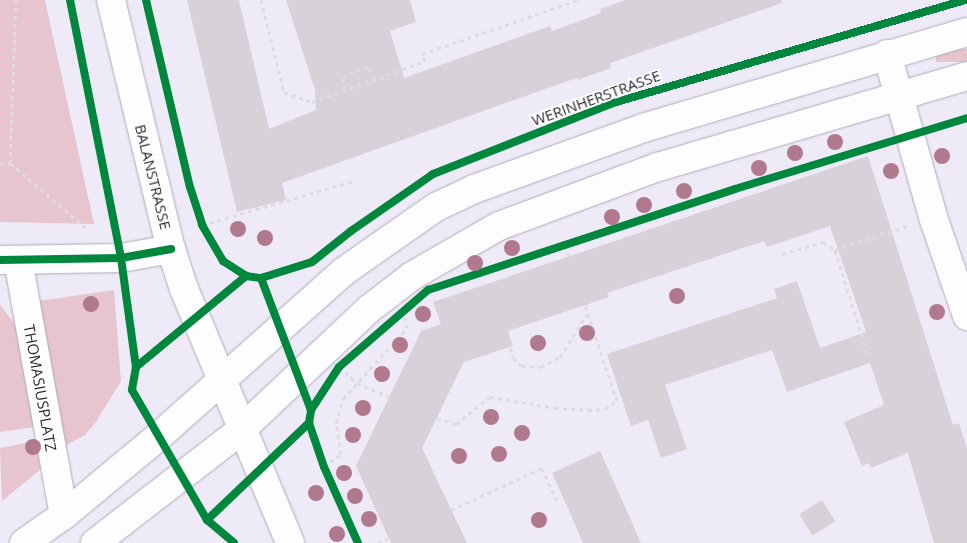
<!DOCTYPE html>
<style>
body{margin:0}
#map{position:relative;width:967px;height:543px;overflow:hidden;background:#efeaf8;font-family:"Open Sans",sans-serif}
div>[style]{position:absolute}
.green>*{inset:0;background:#e7c5cf;transform-origin:0 0}
.building>*{inset:0;background:#d8d1da;transform-origin:0 0}
.path>*{height:3px;margin-top:-1.5px;transform-origin:0;background:repeating-linear-gradient(90deg,#dedce0 0 4px,transparent 0 8px)}
.roads{filter:drop-shadow(0 0 1px #b0acb7) drop-shadow(0 0 1px #b0acb7)}
.minor>*{height:28px;margin:-14px;padding:0 14px;transform-origin:14px;border-radius:14px;background:#fdfcfe}
.tertiary>*{height:28px;margin:-14px;padding:0 14px;transform-origin:14px;border-radius:14px;background:#fdfcfe}
.secondary>*{height:28px;margin:-14px;padding:0 14px;transform-origin:14px;border-radius:14px;background:#fdfcfe}
.cycleway>*{height:8px;margin:-4px;padding:0 4px;transform-origin:4px;border-radius:4px;background:#00873e}
.trees>*{width:16px;height:16px;margin:-8px;border-radius:50%;background:#b1798e}
span{translate:-50% -50%;white-space:nowrap;text-align:center;line-height:1.15;-webkit-text-stroke:4px #fff;paint-order:stroke}
.street-label{font-size:15px;color:#2c2832}
</style>
<div id="map">
<div class="green">
<i style="clip-path:polygon(0 0,45px 0,94px 224px,0 222px)"></i>
<i style="left:967px;top:49px;width:13px;height:31px;rotate:90deg"></i>
<i style="clip-path:polygon(114px 290px,121px 381px,96px 422px,85px 435px,63px 447px,38px 301px)"></i>
<i style="clip-path:polygon(0 305px,15px 324px,34px 427px,0 432px)"></i>
<i style="clip-path:polygon(36px 441px,41px 469px,2px 501px,0 448px)"></i>
</div>
<div class="building">
<i style="clip-path:polygon(187px 0,239px 0,269px 129px,316px 110px,315px 90px,286px 0,410px 0,416px 22px,390px 31px,404px 78px,550px 26px,552px 31px,601px 13px,600px 9px,625px 0,781px 0,782px 3px,610px 63px,611px 68px,578px 80px,577px 78px,548px 88px,282px 183px,286px 200px,237px 212px)"></i>
<i style="clip-path:polygon(868px 156px,953px 425px,959px 423px,967px 449px,967px 543px,934px 543px,908px 453px,871px 468px,869px 463px,862px 466px,844px 422px,884px 405px,870px 363px,787px 392px,772px 350px,665px 385px,687px 449px,661px 458px,648px 420px,631px 426px,607px 354px,777px 298px,774px 289px,797px 281px,820px 348px,866px 332px,830px 226px,767px 247px,764px 241px,607px 293px,609px 297px,508px 331px,513px 346px,464px 362px,422px 448px,467px 543px,391px 543px,356px 466px,421px 331px,441px 324px,433px 302px)"></i>
<i style="clip-path:polygon(600px 451px,618px 491px,641px 543px,583px 543px,570px 513px,552px 473px)"></i>
<i style="left:822px;top:500px;width:25px;height:27px;rotate:58deg"></i>
</div>
<div class="path">
<i style="left:261px;top:0;width:95px;rotate:76deg"></i>
<i style="left:284px;top:92px;width:30px;rotate:20deg"></i>
<i style="left:312px;top:102px;width:120px;rotate:-19.9deg"></i>
<i style="left:425px;top:61px;width:8px;rotate:-113deg"></i>
<i style="left:422px;top:54px;width:165px;rotate:-19.1deg"></i>
<i style="left:344px;top:90px;width:13px;rotate:-94deg"></i>
<i style="left:343px;top:77px;width:15px;rotate:-28deg"></i>
<i style="left:356px;top:70px;width:13px;rotate:-13deg"></i>
<i style="left:369px;top:67px;width:14px;rotate:60deg"></i>
<i style="left:10px;top:163px;width:163px;rotate:-87.9deg"></i>
<i style="left:0;top:164px;width:10px;rotate:-6deg"></i>
<i style="left:10px;top:163px;width:101px;rotate:40.6deg"></i>
<i style="left:202px;top:225px;width:161px;rotate:-16.2deg"></i>
<i style="left:565px;top:245px;width:12px;rotate:70deg"></i>
<i style="left:835px;top:250px;width:108px;rotate:72.7deg"></i>
<i style="left:782px;top:254px;width:43px;rotate:-16.3deg"></i>
<i style="left:823px;top:242px;width:14px;rotate:34deg"></i>
<i style="left:835px;top:250px;width:76px;rotate:-18.4deg"></i>
<i style="left:510px;top:348px;width:10px;rotate:73deg"></i>
<i style="left:513px;top:358px;width:12px;rotate:42deg"></i>
<i style="left:522px;top:366px;width:19px;rotate:3deg"></i>
<i style="left:541px;top:367px;width:21px;rotate:-28deg"></i>
<i style="left:560px;top:357px;width:51px;rotate:-57.9deg"></i>
<i style="left:345px;top:372px;width:16px;rotate:43deg"></i>
<i style="left:357px;top:383px;width:36px;rotate:23deg"></i>
<i style="left:437px;top:418px;width:20px;rotate:18deg"></i>
<i style="left:456px;top:424px;width:43px;rotate:-38.5deg"></i>
<i style="left:490px;top:397px;width:66px;rotate:9.6deg"></i>
<i style="left:555px;top:408px;width:33px;rotate:3deg"></i>
<i style="left:588px;top:410px;width:17px;rotate:-3deg"></i>
<i style="left:605px;top:409px;width:14px;rotate:-34deg"></i>
<i style="left:617px;top:401px;width:101px;rotate:-108.4deg"></i>
<i style="left:324px;top:467px;width:21px;rotate:-37deg"></i>
<i style="left:341px;top:454px;width:31px;rotate:-99deg"></i>
<i style="left:336px;top:423px;width:25px;rotate:-74deg"></i>
<i style="left:343px;top:399px;width:96px;rotate:-48deg"></i>
<i style="left:407px;top:328px;width:11px;rotate:-100deg"></i>
<i style="left:451px;top:510px;width:100px;rotate:-24.8deg"></i>
<i style="left:542px;top:468px;width:35px;rotate:66deg"></i>
<i style="left:378px;top:543px;width:11px;rotate:-27deg"></i>
</div>
<div class="roads">
<div class="minor">
<i style="left:887px;top:54px;width:169px;rotate:74.2deg"></i>
<i style="left:933px;top:217px;width:105px;rotate:71deg"></i>
<i style="left:1px;top:260px;width:120px;rotate:-1deg"></i>
<i style="left:121px;top:258px;width:51px;rotate:-10.2deg"></i>
<i style="left:18px;top:260px;width:259px;rotate:79.8deg"></i>
</div>
<div class="tertiary">
<i style="left:111px;top:0;width:256px;rotate:76.5deg"></i>
<i style="left:171px;top:249px;width:42px;rotate:72deg"></i>
<i style="left:184px;top:289px;width:275px;rotate:67.3deg"></i>
</div>
<div class="secondary">
<i style="left:24px;top:543px;width:49px;rotate:-35deg"></i>
<i style="left:64px;top:515px;width:122px;rotate:-39.7deg"></i>
<i style="left:158px;top:437px;width:248px;rotate:-41.7deg"></i>
<i style="left:343px;top:272px;width:113px;rotate:-35deg"></i>
<i style="left:436px;top:207px;width:42px;rotate:-25.3deg"></i>
<i style="left:474px;top:189px;width:180px;rotate:-19.8deg"></i>
<i style="left:643px;top:128px;width:338px;rotate:-16.5deg"></i>
<i style="left:95px;top:543px;width:185px;rotate:-37.7deg"></i>
<i style="left:241px;top:430px;width:176px;rotate:-43.4deg"></i>
<i style="left:369px;top:309px;width:54px;rotate:-37.5deg"></i>
<i style="left:412px;top:276px;width:100px;rotate:-29.9deg"></i>
<i style="left:499px;top:226px;width:170px;rotate:-20.4deg"></i>
<i style="left:658px;top:167px;width:322px;rotate:-16.4deg"></i>
</div>
</div>
<div class="cycleway">
<i style="left:70px;top:0;width:263px;rotate:78.8deg"></i>
<i style="left:121px;top:258px;width:110px;rotate:82.2deg"></i>
<i style="left:136px;top:367px;width:23px;rotate:100deg"></i>
<i style="left:132px;top:390px;width:150px;rotate:60deg"></i>
<i style="left:207px;top:520px;width:35px;rotate:40deg"></i>
<i style="left:146px;top:0;width:192px;rotate:76.8deg"></i>
<i style="left:190px;top:187px;width:40px;rotate:72deg"></i>
<i style="left:202px;top:225px;width:42px;rotate:59.7deg"></i>
<i style="left:223px;top:261px;width:27px;rotate:33deg"></i>
<i style="left:246px;top:276px;width:15px;rotate:8deg"></i>
<i style="left:261px;top:278px;width:53px;rotate:-17.4deg"></i>
<i style="left:312px;top:262px;width:50px;rotate:-38.5deg"></i>
<i style="left:351px;top:231px;width:100px;rotate:-34.8deg"></i>
<i style="left:433px;top:174px;width:193px;rotate:-21.5deg"></i>
<i style="left:613px;top:103px;width:368px;rotate:-16.3deg"></i>
<i style="left:0;top:260px;width:121px;rotate:-0.9deg"></i>
<i style="left:121px;top:258px;width:51px;rotate:-10.2deg"></i>
<i style="left:261px;top:278px;width:141px;rotate:69.3deg"></i>
<i style="left:136px;top:367px;width:143px;rotate:-39.6deg"></i>
<i style="left:207px;top:520px;width:141px;rotate:-43.6deg"></i>
<i style="left:358px;top:543px;width:83px;rotate:-114.1deg"></i>
<i style="left:324px;top:467px;width:46px;rotate:-108.8deg"></i>
<i style="left:309px;top:423px;width:13px;rotate:-81deg"></i>
<i style="left:311px;top:410px;width:51px;rotate:-56.9deg"></i>
<i style="left:339px;top:367px;width:118px;rotate:-40.9deg"></i>
<i style="left:428px;top:290px;width:323px;rotate:-18.2deg"></i>
<i style="left:735px;top:189px;width:243px;rotate:-17deg"></i>
</div>
<div class="trees">
<i style="left:835px;top:142px"></i>
<i style="left:795px;top:153px"></i>
<i style="left:942px;top:156px"></i>
<i style="left:759px;top:168px"></i>
<i style="left:891px;top:171px"></i>
<i style="left:684px;top:191px"></i>
<i style="left:644px;top:205px"></i>
<i style="left:612px;top:217px"></i>
<i style="left:238px;top:229px"></i>
<i style="left:265px;top:238px"></i>
<i style="left:512px;top:248px"></i>
<i style="left:475px;top:263px"></i>
<i style="left:677px;top:296px"></i>
<i style="left:91px;top:304px"></i>
<i style="left:937px;top:312px"></i>
<i style="left:423px;top:314px"></i>
<i style="left:587px;top:333px"></i>
<i style="left:538px;top:343px"></i>
<i style="left:400px;top:345px"></i>
<i style="left:382px;top:374px"></i>
<i style="left:363px;top:408px"></i>
<i style="left:491px;top:417px"></i>
<i style="left:522px;top:433px"></i>
<i style="left:353px;top:435px"></i>
<i style="left:33px;top:447px"></i>
<i style="left:499px;top:454px"></i>
<i style="left:459px;top:456px"></i>
<i style="left:344px;top:473px"></i>
<i style="left:316px;top:493px"></i>
<i style="left:355px;top:496px"></i>
<i style="left:369px;top:519px"></i>
<i style="left:539px;top:520px"></i>
<i style="left:337px;top:534px"></i>
</div>
<div class="street-label">
<span style="left:596px;top:98px;rotate:-20deg">WERINHERSTRASSE</span>
<span style="left:153px;top:177px;rotate:76deg">BALANSTRASSE</span>
<span style="left:40px;top:388px;rotate:80deg">THOMASIUSPLATZ</span>
</div>
</div>
